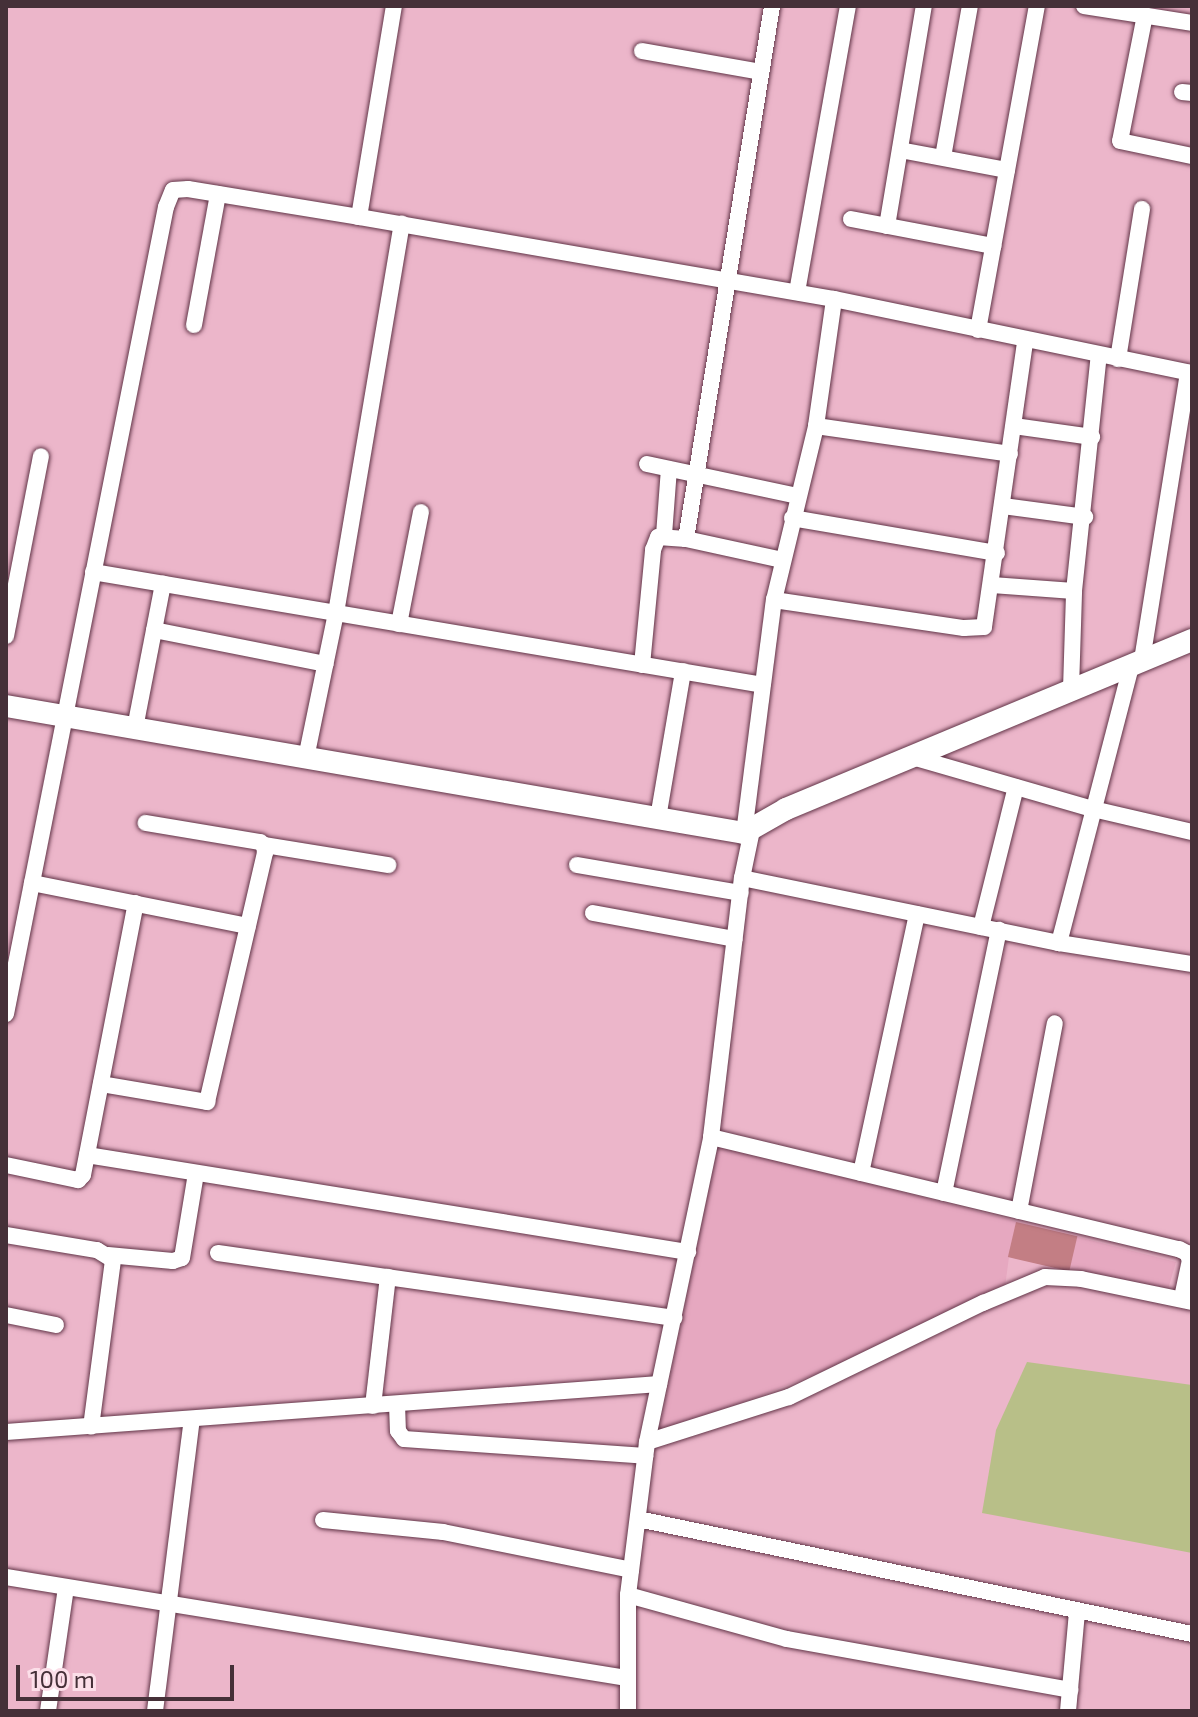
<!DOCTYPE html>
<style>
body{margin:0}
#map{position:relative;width:1198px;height:1717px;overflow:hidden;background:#ecb6ca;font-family:"Exo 2",sans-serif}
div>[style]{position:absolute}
.built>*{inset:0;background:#e6a8c0}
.green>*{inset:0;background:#b8bf88}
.building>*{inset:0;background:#c37e84;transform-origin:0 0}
.roads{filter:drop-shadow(0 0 2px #613447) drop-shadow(0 0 2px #613447)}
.street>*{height:16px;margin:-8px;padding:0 8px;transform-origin:8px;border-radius:8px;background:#fff}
.secondary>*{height:22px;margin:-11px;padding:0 11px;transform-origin:11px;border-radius:11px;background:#fff}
span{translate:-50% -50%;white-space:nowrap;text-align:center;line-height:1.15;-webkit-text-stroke:6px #fcdfe9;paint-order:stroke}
.frame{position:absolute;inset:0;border:8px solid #453038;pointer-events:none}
.scale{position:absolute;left:16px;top:1665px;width:218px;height:36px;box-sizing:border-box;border:4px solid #453038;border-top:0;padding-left:10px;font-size:24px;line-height:28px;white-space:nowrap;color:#453038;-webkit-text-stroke:6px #fcdfe9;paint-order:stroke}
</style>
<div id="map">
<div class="built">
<i style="clip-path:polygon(718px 1145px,1176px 1262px,1167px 1293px,1009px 1257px,1005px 1287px,828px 1369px,658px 1436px)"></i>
</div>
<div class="green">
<i style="clip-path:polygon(1027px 1362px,1192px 1385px,1192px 1553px,982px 1513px,996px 1430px)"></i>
</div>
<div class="building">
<i style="left:1016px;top:1222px;width:63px;height:36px;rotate:13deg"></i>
</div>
<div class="roads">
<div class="street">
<i style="left:1084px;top:6px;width:109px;rotate:8.9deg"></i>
<i style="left:1145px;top:15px;width:128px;rotate:101.2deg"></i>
<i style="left:1120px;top:141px;width:74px;rotate:11.8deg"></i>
<i style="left:642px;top:51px;width:121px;rotate:10deg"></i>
<i style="left:1182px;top:92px;width:10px;rotate:6deg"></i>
<i style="left:900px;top:150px;width:109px;rotate:10.6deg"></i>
<i style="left:943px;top:157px;width:153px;rotate:-79.9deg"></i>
<i style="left:359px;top:217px;width:214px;rotate:-80.6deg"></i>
<i style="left:851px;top:219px;width:145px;rotate:10.8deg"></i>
<i style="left:887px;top:226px;width:223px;rotate:-80.5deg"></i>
<i style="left:797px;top:292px;width:291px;rotate:-79.9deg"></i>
<i style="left:194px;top:325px;width:133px;rotate:-79.6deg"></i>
<i style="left:978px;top:330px;width:329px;rotate:-79.7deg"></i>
<i style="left:1118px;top:359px;width:152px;rotate:-80.9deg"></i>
<i style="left:816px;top:426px;width:196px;rotate:8.2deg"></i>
<i style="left:1014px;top:426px;width:79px;rotate:8deg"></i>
<i style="left:647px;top:464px;width:154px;rotate:12deg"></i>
<i style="left:1003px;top:506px;width:83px;rotate:7.6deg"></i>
<i style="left:792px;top:518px;width:208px;rotate:9.7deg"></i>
<i style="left:664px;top:535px;width:66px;rotate:-85.7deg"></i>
<i style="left:686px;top:539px;width:540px;rotate:-80.83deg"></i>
<i style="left:93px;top:572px;width:679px;rotate:9.57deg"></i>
<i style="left:992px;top:585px;width:82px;rotate:4.2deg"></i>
<i style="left:774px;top:600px;width:192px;rotate:8.4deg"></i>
<i style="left:964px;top:628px;width:20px;rotate:-3deg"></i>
<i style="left:984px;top:627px;width:289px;rotate:-81.8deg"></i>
<i style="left:399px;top:624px;width:114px;rotate:-78.9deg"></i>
<i style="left:154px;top:630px;width:175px;rotate:11.2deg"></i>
<i style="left:6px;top:636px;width:183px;rotate:-79deg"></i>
<i style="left:1142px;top:660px;width:291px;rotate:-80.9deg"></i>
<i style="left:642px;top:665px;width:116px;rotate:-84.5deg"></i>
<i style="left:653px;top:550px;width:14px;rotate:-69deg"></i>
<i style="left:658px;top:537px;width:28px;rotate:4deg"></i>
<i style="left:686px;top:539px;width:98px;rotate:12.3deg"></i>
<i style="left:1071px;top:689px;width:98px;rotate:-88.2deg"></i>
<i style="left:1074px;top:591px;width:237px;rotate:-84deg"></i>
<i style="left:135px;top:728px;width:147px;rotate:-79deg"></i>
<i style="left:909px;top:756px;width:191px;rotate:16.1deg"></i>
<i style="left:1093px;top:809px;width:102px;rotate:13.1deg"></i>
<i style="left:306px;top:758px;width:148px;rotate:-78.3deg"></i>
<i style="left:336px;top:613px;width:395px;rotate:-80.4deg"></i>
<i style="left:658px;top:818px;width:149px;rotate:-80.3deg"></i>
<i style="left:744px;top:833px;width:235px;rotate:-82.7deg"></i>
<i style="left:774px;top:600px;width:179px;rotate:-76.4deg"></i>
<i style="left:816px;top:426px;width:128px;rotate:-81.9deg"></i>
<i style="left:834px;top:299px;width:366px;rotate:11.7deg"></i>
<i style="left:264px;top:845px;width:126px;rotate:9.2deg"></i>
<i style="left:577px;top:865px;width:166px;rotate:9.7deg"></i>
<i style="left:742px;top:878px;width:324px;rotate:11.6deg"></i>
<i style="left:1059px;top:943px;width:135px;rotate:9deg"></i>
<i style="left:32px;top:883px;width:220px;rotate:11.3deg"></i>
<i style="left:593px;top:913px;width:144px;rotate:10.4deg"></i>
<i style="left:981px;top:927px;width:144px;rotate:-76deg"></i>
<i style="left:1059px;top:943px;width:289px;rotate:-75.4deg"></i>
<i style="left:6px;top:1014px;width:823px;rotate:-78.79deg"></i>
<i style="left:166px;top:207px;width:18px;rotate:-68deg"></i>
<i style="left:173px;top:190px;width:15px;rotate:-4deg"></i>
<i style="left:188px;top:189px;width:173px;rotate:9.3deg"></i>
<i style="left:359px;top:217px;width:482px;rotate:9.8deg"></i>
<i style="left:101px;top:1084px;width:108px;rotate:9.6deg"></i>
<i style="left:207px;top:1102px;width:256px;rotate:-76.9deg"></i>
<i style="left:265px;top:853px;width:8px;rotate:-97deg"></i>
<i style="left:264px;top:845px;width:5px;rotate:-143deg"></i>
<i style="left:260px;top:842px;width:116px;rotate:-170.5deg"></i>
<i style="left:711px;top:1137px;width:481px;rotate:13.5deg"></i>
<i style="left:1179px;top:1249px;width:9px;rotate:27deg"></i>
<i style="left:1187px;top:1253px;width:8px;rotate:67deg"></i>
<i style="left:1190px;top:1260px;width:40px;rotate:102deg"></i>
<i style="left:87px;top:1155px;width:609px;rotate:9.17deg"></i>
<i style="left:6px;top:1165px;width:74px;rotate:11.8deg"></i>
<i style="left:78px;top:1180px;width:7px;rotate:-45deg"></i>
<i style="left:83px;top:1175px;width:277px;rotate:-79deg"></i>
<i style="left:861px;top:1173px;width:265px;rotate:-77.8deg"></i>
<i style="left:944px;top:1193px;width:269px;rotate:-78.2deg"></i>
<i style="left:1019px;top:1211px;width:191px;rotate:-79.2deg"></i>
<i style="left:6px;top:1235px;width:92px;rotate:9.4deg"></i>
<i style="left:97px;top:1250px;width:19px;rotate:32deg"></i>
<i style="left:113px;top:1260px;width:168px;rotate:97.5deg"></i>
<i style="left:218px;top:1253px;width:461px;rotate:8.1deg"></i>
<i style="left:108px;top:1255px;width:65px;rotate:5.3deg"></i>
<i style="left:173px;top:1261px;width:9px;rotate:-18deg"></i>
<i style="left:182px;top:1258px;width:86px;rotate:-80.6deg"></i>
<i style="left:6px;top:1315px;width:51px;rotate:11.3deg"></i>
<i style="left:397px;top:1404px;width:27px;rotate:88deg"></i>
<i style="left:398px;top:1431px;width:10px;rotate:53deg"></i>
<i style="left:404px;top:1439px;width:242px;rotate:4deg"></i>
<i style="left:373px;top:1406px;width:130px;rotate:-83.4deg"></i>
<i style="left:6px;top:1432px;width:655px;rotate:-4.2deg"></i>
<i style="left:647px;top:1442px;width:149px;rotate:-17.6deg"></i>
<i style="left:789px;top:1397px;width:216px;rotate:-25.9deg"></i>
<i style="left:983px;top:1303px;width:67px;rotate:-22.8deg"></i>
<i style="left:1045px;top:1277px;width:36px;rotate:3deg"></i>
<i style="left:1081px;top:1279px;width:113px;rotate:11.7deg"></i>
<i style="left:638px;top:1519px;width:566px;rotate:11.73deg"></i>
<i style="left:323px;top:1520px;width:121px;rotate:5.7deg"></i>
<i style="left:443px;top:1532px;width:192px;rotate:11.4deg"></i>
<i style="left:6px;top:1577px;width:628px;rotate:9.25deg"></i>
<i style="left:628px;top:1595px;width:165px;rotate:15.5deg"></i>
<i style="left:787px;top:1639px;width:288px;rotate:10.2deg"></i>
<i style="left:48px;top:1711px;width:124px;rotate:-81.7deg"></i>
<i style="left:155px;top:1711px;width:293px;rotate:-82.8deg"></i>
<i style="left:628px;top:1711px;width:116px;rotate:-90deg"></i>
<i style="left:628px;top:1595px;width:154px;rotate:-82.9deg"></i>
<i style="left:647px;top:1442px;width:312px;rotate:-78.1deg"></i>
<i style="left:711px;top:1137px;width:261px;rotate:-83.2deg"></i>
<i style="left:742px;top:878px;width:49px;rotate:-78.2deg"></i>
<i style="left:1068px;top:1711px;width:98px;rotate:-84.8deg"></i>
</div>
<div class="secondary">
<i style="left:6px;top:706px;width:749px;rotate:9.76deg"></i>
<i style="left:744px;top:833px;width:48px;rotate:-29.7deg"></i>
<i style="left:786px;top:809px;width:440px;rotate:-22.6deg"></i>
</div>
</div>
<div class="frame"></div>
<div class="scale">100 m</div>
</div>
